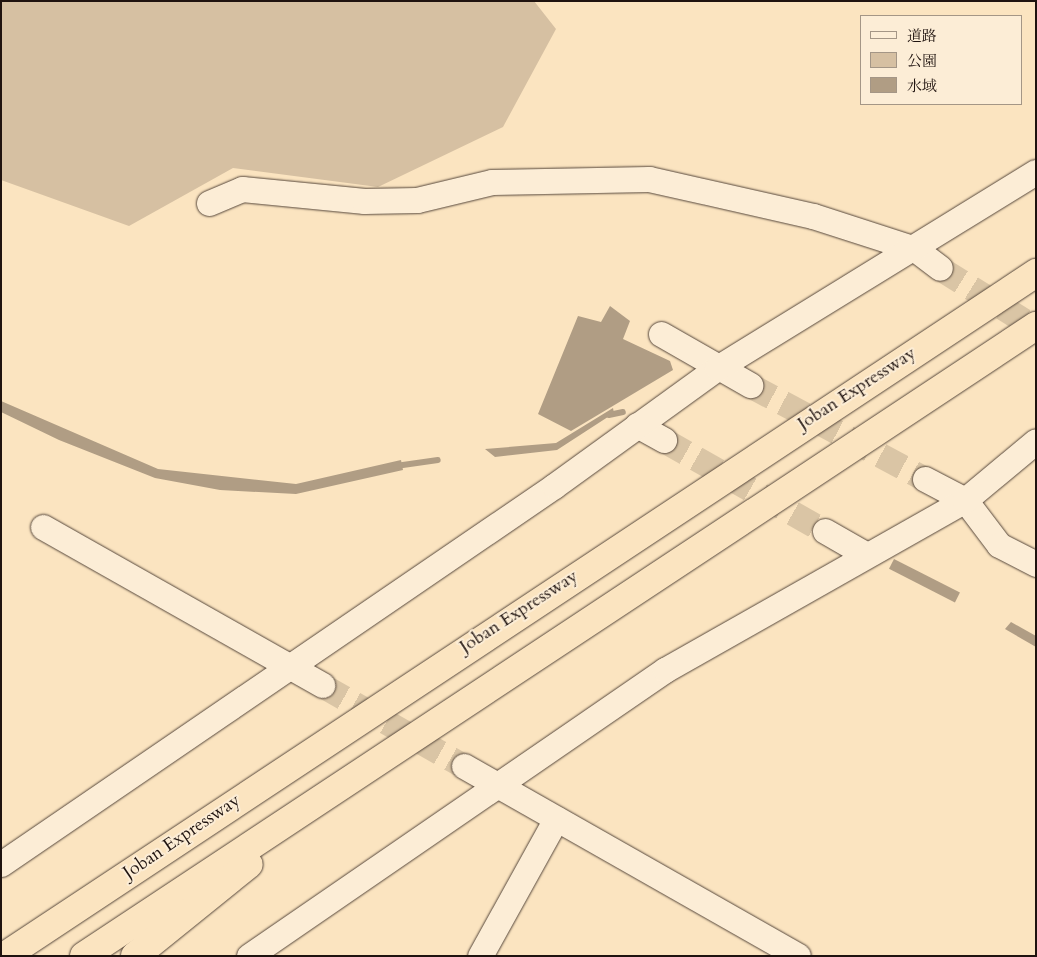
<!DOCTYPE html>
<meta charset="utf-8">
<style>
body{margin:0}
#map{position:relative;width:1037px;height:957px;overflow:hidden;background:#fbe4c0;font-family:Cardo,"Noto Serif JP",serif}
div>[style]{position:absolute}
.green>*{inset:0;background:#d6c0a2}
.water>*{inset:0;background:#b09d84;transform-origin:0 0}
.stream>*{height:5.5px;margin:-2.75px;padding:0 2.75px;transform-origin:2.75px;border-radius:2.75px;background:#b09d84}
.minor-tunnel>*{height:25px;margin-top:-12.5px;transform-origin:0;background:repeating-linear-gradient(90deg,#dac5a5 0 25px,transparent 0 37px)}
.roads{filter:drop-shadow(0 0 1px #56473b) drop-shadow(0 0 1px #56473b)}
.minor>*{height:25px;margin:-12.5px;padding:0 12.5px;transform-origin:12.5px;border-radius:12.5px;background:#fcedd6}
.highway>*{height:28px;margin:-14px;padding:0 14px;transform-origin:14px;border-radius:14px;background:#fbe4c0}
span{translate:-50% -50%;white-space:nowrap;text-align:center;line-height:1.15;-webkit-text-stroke:4px #fcedd6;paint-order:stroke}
.street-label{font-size:18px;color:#1f130f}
.frame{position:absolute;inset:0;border:2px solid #1f130f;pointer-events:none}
.legend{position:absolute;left:860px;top:15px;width:162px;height:90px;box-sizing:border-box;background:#fcedd6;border:1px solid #a49686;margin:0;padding:6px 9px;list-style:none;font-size:15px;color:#1f130f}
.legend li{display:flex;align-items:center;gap:10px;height:25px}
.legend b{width:25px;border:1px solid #a49686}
</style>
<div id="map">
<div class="green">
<i style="clip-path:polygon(1px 1px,534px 1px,556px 29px,503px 127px,378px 187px,233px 168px,129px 226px,1px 180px)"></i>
</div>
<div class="water">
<i style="clip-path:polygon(610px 306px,630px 321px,623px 339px,670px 361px,673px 370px,571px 431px,538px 414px,578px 316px,601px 322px)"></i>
<i style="clip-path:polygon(1px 401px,158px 469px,296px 484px,401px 460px,403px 470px,296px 494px,220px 490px,155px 478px,59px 440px,1px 412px)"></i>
<i style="clip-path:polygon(613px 408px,614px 413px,557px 450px,495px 457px,485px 449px,556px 443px)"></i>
<i style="left:894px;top:559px;width:74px;height:11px;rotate:27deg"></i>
<i style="clip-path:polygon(1011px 622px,1036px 636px,1036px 647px,1005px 629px)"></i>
</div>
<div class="stream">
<i style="left:609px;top:415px;width:14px;rotate:-12deg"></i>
<i style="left:396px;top:466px;width:42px;rotate:-8.1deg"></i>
</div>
<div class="minor-tunnel">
<i style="left:940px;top:268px;width:113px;rotate:32deg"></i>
<i style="left:750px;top:385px;width:199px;rotate:28.2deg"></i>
<i style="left:664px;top:440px;width:185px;rotate:29.5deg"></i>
<i style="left:322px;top:685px;width:163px;rotate:29.7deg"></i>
</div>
<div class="roads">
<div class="minor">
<i style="left:209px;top:203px;width:36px;rotate:-23deg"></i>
<i style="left:242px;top:189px;width:123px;rotate:5.6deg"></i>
<i style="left:364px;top:201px;width:53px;rotate:-1.1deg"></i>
<i style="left:417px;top:200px;width:77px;rotate:-13.5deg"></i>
<i style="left:492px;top:182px;width:157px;rotate:-1.1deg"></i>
<i style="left:649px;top:179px;width:168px;rotate:12.7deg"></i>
<i style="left:813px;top:216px;width:107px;rotate:17.9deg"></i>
<i style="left:915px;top:249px;width:31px;rotate:37deg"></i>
<i style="left:661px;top:334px;width:103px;rotate:29.8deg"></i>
<i style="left:637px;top:425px;width:31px;rotate:29deg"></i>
<i style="left:925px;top:479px;width:45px;rotate:27.7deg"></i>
<i style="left:965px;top:500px;width:56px;rotate:52.9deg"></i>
<i style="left:999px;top:545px;width:42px;rotate:27.2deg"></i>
<i style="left:43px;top:527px;width:321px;rotate:29.5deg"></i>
<i style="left:825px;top:531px;width:46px;rotate:29.9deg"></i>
<i style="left:464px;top:766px;width:384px;rotate:29.6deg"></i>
<i style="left:1px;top:864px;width:670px;rotate:-34.35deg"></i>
<i style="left:554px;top:486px;width:201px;rotate:-35.9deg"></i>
<i style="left:717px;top:368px;width:374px;rotate:-31.6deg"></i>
<i style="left:249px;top:956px;width:505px;rotate:-34.51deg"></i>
<i style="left:665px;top:670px;width:345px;rotate:-29.5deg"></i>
<i style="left:965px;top:500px;width:92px;rotate:-39.7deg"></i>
<i style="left:480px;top:956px;width:157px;rotate:-61deg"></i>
</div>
<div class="highway">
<i style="left:5px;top:956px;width:1237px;rotate:-33.52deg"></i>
<i style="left:84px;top:956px;width:1142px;rotate:-33.5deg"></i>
<i style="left:135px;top:956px;width:146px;rotate:-38.9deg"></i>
</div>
</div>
<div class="street-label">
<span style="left:857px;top:389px;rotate:-33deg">Joban Expressway</span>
<span style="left:519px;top:612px;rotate:-33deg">Joban Expressway</span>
<span style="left:182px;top:837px;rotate:-34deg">Joban Expressway</span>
</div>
<div class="frame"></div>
<ul class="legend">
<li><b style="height:6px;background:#fcedd6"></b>道路</li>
<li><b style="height:14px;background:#d6c0a2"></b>公園</li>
<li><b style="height:14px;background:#b09d84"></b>水域</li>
</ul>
</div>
